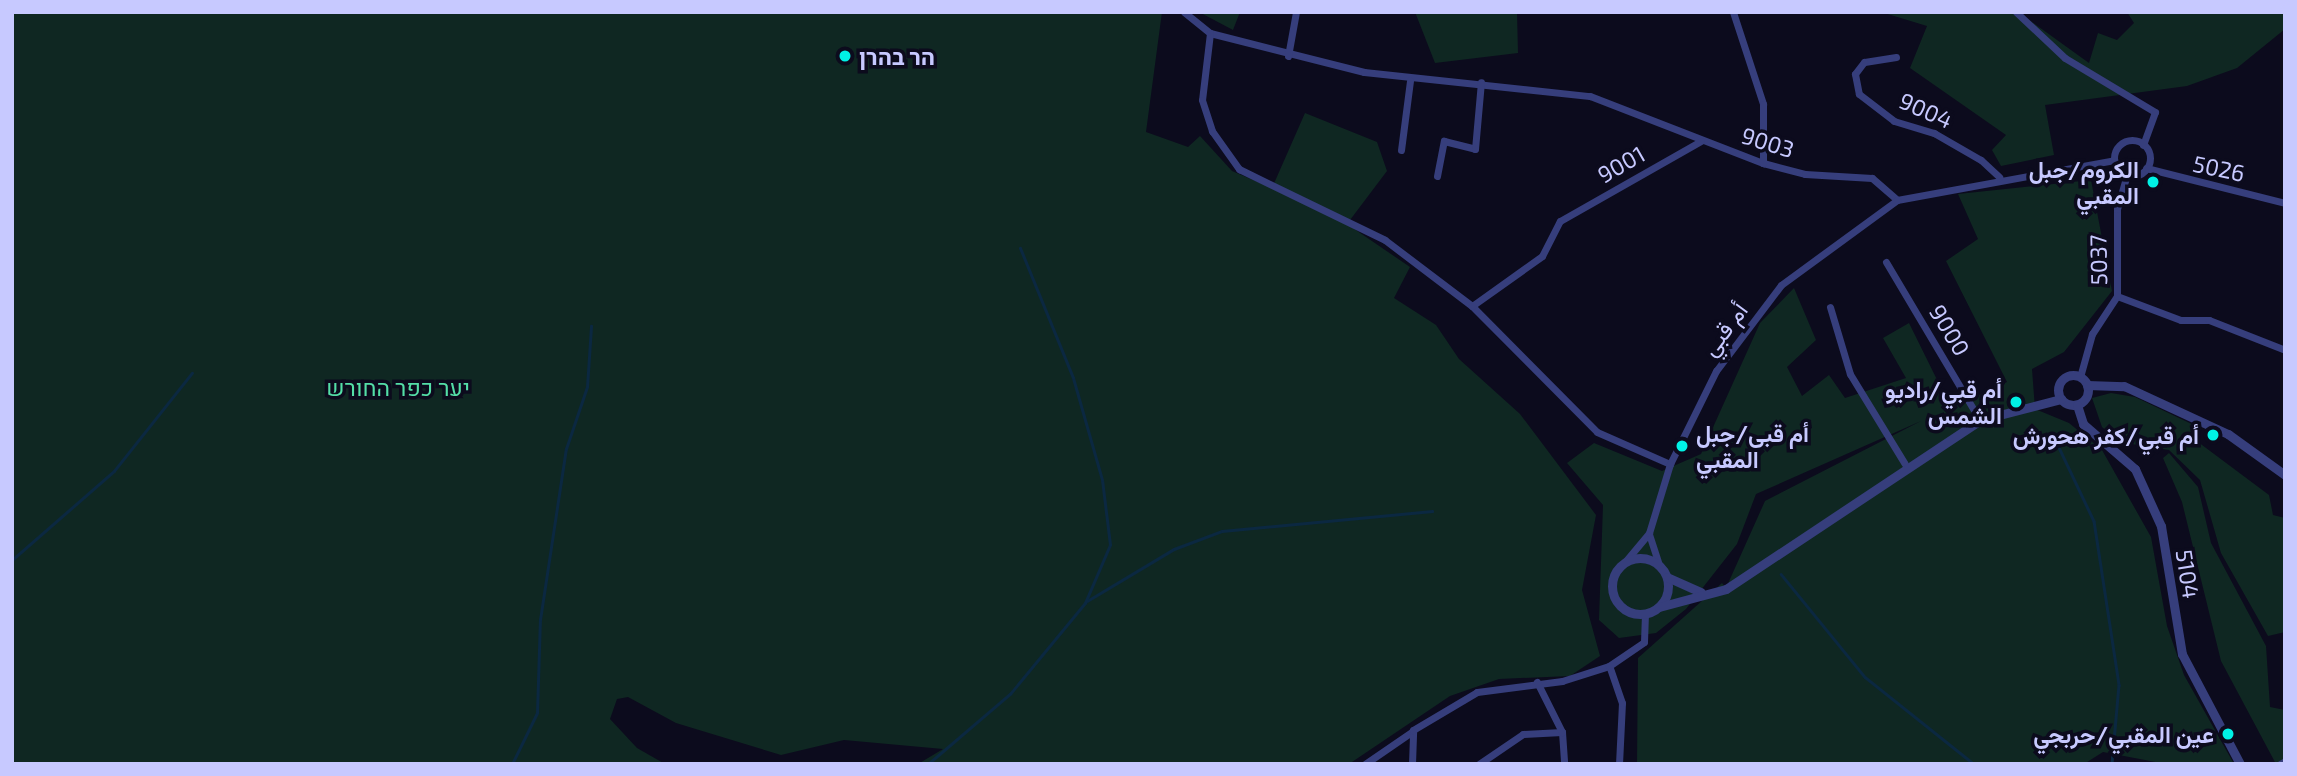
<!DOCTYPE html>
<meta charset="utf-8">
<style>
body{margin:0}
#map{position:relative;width:2297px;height:776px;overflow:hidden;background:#0c0b1d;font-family:"Exo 2",Vazirmatn,Heebo,sans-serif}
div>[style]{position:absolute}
.green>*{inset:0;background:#0f2722}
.stream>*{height:2.5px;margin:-1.25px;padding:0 1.25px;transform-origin:1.25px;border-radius:1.25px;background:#0b2841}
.minor>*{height:7px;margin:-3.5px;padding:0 3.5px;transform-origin:3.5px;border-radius:3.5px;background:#363e7c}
.minor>.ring{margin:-3.5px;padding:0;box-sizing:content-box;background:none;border:7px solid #363e7c;border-radius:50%}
.tertiary>*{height:9px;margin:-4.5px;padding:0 4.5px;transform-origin:4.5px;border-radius:4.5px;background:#363e7c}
.tertiary>.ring{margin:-4.5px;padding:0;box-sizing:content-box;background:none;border:9px solid #363e7c;border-radius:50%}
.dots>*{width:19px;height:19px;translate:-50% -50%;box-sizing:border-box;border:4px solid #0c0b1d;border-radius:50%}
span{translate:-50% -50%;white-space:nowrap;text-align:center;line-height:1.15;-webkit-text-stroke:7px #0c0b1d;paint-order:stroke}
.poi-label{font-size:23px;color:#c7c9ff;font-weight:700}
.left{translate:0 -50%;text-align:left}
.right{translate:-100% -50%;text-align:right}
.street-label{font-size:23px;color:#c7c9ff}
.park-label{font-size:23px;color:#54dea7}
.frame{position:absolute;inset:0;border:14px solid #c7c9ff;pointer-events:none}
</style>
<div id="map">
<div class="green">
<i style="clip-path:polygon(12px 12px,1162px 12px,1146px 132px,1188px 147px,1200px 136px,1232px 171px,1272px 188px,1305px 113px,1377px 142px,1387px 171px,1347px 224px,1410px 267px,1394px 298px,1436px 325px,1459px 359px,1520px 414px,1596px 515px,1582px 590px,1600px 656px,1570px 676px,1499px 679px,1450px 696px,1349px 764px,918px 764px,943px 749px,844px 740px,781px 755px,676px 723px,628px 697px,617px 699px,610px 719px,637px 748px,665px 764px,12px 764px)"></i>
<i style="clip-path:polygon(1199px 12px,1240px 12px,1233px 30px)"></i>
<i style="clip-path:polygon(1415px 12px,1517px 12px,1518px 53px,1435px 63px)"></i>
<i style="clip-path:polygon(1881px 12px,2018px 12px,2089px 63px,2098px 33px,2117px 40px,2134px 23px,2127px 12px,2285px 12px,2285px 29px,2237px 68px,2187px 86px,2045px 105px,2054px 155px,2001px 166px,1992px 150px,2006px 135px,1910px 68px,1927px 26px)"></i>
<i style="clip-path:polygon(2091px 180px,2112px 291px,2064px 352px,2032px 369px,2035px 409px,2069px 423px,2102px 450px,2151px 537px,2167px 626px,2184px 675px,2234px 764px,2166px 764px,2103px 752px,2084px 764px,1637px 764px,1638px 658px,1722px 583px,1726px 588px,1765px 501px,1921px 421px,1756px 494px,1737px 544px,1686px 609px,1656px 633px,1619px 638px,1599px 620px,1603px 505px,1567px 463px,1594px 443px,1662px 471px,1701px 454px,1760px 323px,1794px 288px,1816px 340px,1787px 367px,1802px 396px,1829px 375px,1845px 398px,1906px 378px,1883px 338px,1909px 323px,1951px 408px,2007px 382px,1946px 261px,1978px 239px,1958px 194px)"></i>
<i style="clip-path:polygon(2111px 393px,2135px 397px,2200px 428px,2198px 442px,2269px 495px,2273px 515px,2285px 518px,2285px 632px,2268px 636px,2221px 553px,2200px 480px,2169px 450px,2119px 442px,2102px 427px,2092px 398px)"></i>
<i style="clip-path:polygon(2169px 453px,2198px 487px,2211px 543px,2266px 646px,2270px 707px,2285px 710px,2285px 764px,2276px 764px,2221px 661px,2182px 502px,2163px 458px)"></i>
</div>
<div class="stream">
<i style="left:2055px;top:439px;width:91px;rotate:64.6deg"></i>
<i style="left:2094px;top:521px;width:166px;rotate:81.3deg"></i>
<i style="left:2119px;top:685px;width:79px;rotate:95.1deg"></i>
<i style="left:12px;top:560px;width:135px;rotate:-41.1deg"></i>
<i style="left:114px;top:471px;width:125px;rotate:-51.5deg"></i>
<i style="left:1781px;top:574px;width:133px;rotate:50.8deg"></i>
<i style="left:1865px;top:677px;width:139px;rotate:38.6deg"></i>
<i style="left:1087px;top:601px;width:101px;rotate:-30.9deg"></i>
<i style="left:1174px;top:549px;width:51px;rotate:-20.6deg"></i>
<i style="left:1222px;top:531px;width:211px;rotate:-5.4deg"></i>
<i style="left:512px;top:764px;width:57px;rotate:-63.9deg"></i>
<i style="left:537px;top:713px;width:93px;rotate:-88.2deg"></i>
<i style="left:540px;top:620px;width:173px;rotate:-81.4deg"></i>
<i style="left:566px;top:449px;width:65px;rotate:-71.3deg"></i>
<i style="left:587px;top:387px;width:61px;rotate:-86.2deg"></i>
<i style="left:928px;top:764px;width:108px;rotate:-40.5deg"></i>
<i style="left:1010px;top:694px;width:118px;rotate:-50.5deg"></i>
<i style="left:1085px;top:603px;width:63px;rotate:-66.7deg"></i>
<i style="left:1110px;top:545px;width:65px;rotate:-97deg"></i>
<i style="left:1102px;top:480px;width:106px;rotate:-105.9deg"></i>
<i style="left:1073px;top:378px;width:140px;rotate:-112.2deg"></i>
</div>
<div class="minor">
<i style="left:1184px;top:12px;width:33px;rotate:39deg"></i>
<i style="left:1210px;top:33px;width:159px;rotate:14.2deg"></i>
<i style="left:1364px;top:72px;width:227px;rotate:6.1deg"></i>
<i style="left:1590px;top:96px;width:186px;rotate:21.2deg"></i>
<i style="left:1763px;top:163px;width:43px;rotate:14.7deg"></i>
<i style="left:1805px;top:174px;width:67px;rotate:3.4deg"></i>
<i style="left:1872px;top:178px;width:33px;rotate:41deg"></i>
<i style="left:1897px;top:200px;width:221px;rotate:-10.4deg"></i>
<i style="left:1733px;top:12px;width:97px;rotate:71.9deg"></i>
<i style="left:1763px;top:104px;width:59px;rotate:90deg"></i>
<i style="left:2016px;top:12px;width:67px;rotate:43.2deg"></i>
<i style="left:2065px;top:58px;width:105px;rotate:31deg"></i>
<i style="left:2155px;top:112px;width:35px;rotate:110deg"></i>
<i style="left:1210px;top:33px;width:67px;rotate:96.8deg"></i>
<i style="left:1202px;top:100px;width:33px;rotate:72deg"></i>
<i style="left:1212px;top:131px;width:47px;rotate:54.6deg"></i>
<i style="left:1239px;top:169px;width:162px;rotate:25.9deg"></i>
<i style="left:1385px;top:240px;width:109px;rotate:37.2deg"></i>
<i style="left:1472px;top:306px;width:177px;rotate:45.2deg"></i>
<i style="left:1597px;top:432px;width:80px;rotate:23.7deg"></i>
<i style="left:1288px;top:56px;width:45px;rotate:-79.7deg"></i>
<i style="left:1896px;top:57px;width:32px;rotate:171deg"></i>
<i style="left:1864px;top:62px;width:15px;rotate:127deg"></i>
<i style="left:1855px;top:74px;width:20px;rotate:79deg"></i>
<i style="left:1859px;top:94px;width:44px;rotate:37.6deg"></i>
<i style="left:1894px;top:121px;width:42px;rotate:16.7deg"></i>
<i style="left:1934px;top:133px;width:54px;rotate:29.9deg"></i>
<i style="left:1981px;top:160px;width:25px;rotate:43deg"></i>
<i class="ring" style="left:2114px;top:140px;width:29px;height:29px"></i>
<i style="left:1401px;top:150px;width:70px;rotate:-82.6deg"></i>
<i style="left:2146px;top:168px;width:143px;rotate:14.1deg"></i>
<i style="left:1437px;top:176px;width:36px;rotate:-79deg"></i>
<i style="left:1444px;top:141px;width:32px;rotate:14deg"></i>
<i style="left:1475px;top:149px;width:67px;rotate:-84.9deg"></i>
<i style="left:1886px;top:262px;width:184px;rotate:59.3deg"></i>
<i style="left:2117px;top:296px;width:68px;rotate:20.6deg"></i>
<i style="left:2181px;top:320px;width:28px"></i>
<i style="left:2209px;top:320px;width:82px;rotate:21.5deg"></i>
<i style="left:1472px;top:306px;width:86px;rotate:-35.5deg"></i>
<i style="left:1542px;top:256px;width:39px;rotate:-63deg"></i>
<i style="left:1560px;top:221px;width:162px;rotate:-29.6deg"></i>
<i style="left:1830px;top:307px;width:70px;rotate:73.4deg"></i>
<i style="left:1850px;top:374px;width:105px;rotate:58.6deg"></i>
<i style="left:2080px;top:377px;width:45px;rotate:-74.4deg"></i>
<i style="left:2092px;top:334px;width:45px;rotate:-56.7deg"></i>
<i style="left:2117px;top:296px;width:87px;rotate:-90deg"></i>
<i style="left:2117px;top:209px;width:35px;rotate:-74deg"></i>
<i style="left:1649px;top:534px;width:35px;rotate:72deg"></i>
<i style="left:1624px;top:563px;width:39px;rotate:-50deg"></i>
<i style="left:1649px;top:533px;width:72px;rotate:-73.1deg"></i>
<i style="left:1670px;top:464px;width:104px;rotate:-63.7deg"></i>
<i style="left:1716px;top:371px;width:108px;rotate:-52.9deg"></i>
<i style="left:1781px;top:285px;width:144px;rotate:-36.2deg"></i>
<i style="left:1562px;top:732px;width:32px;rotate:86deg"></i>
<i style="left:1365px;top:764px;width:58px;rotate:-34.5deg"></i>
<i style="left:1412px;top:764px;width:34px;rotate:-88deg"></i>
<i style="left:1413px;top:730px;width:74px;rotate:-30.7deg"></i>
<i style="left:1477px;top:692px;width:86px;rotate:-7.4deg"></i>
<i style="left:1562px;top:681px;width:49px;rotate:-17.7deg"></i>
<i style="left:1479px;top:764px;width:53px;rotate:-34.3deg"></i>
<i style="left:1523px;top:734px;width:39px;rotate:-3deg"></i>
<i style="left:1562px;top:732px;width:56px;rotate:-116.6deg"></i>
<i style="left:1619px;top:764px;width:61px;rotate:-87.2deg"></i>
<i style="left:1622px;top:703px;width:39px;rotate:-109deg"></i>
<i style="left:1609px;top:666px;width:42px;rotate:-34.4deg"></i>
<i style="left:1644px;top:642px;width:28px;rotate:-88deg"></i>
<i style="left:2280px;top:764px;width:6px;rotate:-31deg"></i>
</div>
<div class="tertiary">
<i class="ring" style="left:2058px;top:375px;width:21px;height:21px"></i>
<i style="left:2087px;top:385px;width:37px;rotate:2deg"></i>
<i style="left:2124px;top:386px;width:115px;rotate:24.8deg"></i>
<i style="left:2228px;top:434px;width:70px;rotate:35.7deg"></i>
<i style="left:2077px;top:405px;width:20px;rotate:72deg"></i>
<i style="left:2083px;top:424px;width:69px;rotate:40.9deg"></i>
<i style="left:2135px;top:469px;width:63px;rotate:65.5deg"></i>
<i style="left:2161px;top:526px;width:130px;rotate:80.7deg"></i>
<i style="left:2182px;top:654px;width:124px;rotate:62.2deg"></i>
<i class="ring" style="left:1612px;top:558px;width:47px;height:47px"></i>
<i style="left:1667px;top:577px;width:37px;rotate:24deg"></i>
<i style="left:1659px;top:607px;width:69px;rotate:-15deg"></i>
<i style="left:1726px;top:589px;width:305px;rotate:-33.6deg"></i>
<i style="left:1980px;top:420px;width:84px;rotate:-14.5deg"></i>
</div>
<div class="dots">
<i style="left:845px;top:56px;background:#00f2e6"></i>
<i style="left:2153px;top:182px;background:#00f2e6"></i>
<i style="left:2016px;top:402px;background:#00f2e6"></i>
<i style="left:2213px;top:435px;background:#00f2e6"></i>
<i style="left:1682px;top:446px;background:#00f2e6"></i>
<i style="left:2228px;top:734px;background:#00f2e6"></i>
</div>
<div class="poi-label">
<span class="left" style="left:859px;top:56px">הר בהרן</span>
<span class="right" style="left:2139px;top:182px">الكروم/جبل<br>المقبي</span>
<span class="right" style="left:2002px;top:402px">أم قبي/راديو<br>الشمس</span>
<span class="left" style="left:1696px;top:446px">أم قبي/جبل<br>المقبي</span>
<span class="right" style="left:2199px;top:435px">أم قبي/كفر هحورش</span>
<span class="right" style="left:2214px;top:734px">عين المقبي/حربجي</span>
</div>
<div class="street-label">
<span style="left:1926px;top:110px;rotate:24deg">9004</span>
<span style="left:1768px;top:142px;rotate:17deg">9003</span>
<span style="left:1621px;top:164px;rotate:-30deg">9001</span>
<span style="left:2219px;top:168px;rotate:12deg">5026</span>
<span style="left:2098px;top:260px;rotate:-91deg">5037</span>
<span style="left:1724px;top:329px;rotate:-53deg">أم قبي</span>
<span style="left:1950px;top:330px;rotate:59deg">9000</span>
<span style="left:2188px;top:574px;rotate:81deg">5104</span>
</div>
<div class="park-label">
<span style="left:398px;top:387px">יער כפר החורש</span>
</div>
<div class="frame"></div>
</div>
